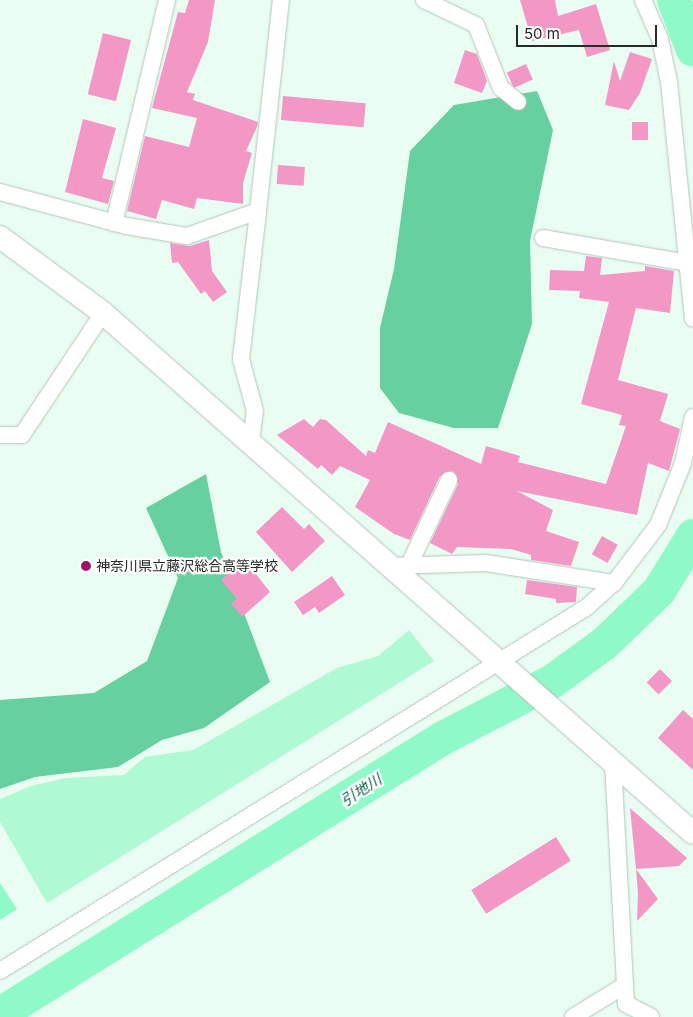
<!DOCTYPE html>
<meta charset="utf-8">
<style>
body{margin:0}
#map{position:relative;width:693px;height:1017px;overflow:hidden;background:#eafdf3;font-family:Inter,"Noto Sans JP",sans-serif}
div>[style]{position:absolute}
.green>*{inset:0;background:#b0f9d5}
.forest>*{inset:0;background:#66d0a1}
.water>*{inset:0;background:#90f9c9}
.river>*{height:34px;margin:-17px;padding:0 17px;transform-origin:17px;border-radius:17px;background:#90f9c9}
.building>*{inset:0;background:#f398c4;transform-origin:0 0}
.roads{filter:drop-shadow(0 0 1px #b3c5bb) drop-shadow(0 0 1px #b3c5bb)}
.street>*{height:16px;margin:-8px;padding:0 8px;transform-origin:8px;border-radius:8px;background:#fff}
.secondary>*{height:22px;margin:-11px;padding:0 11px;transform-origin:11px;border-radius:11px;background:#fff}
.dots>*{width:14px;height:14px;translate:-50% -50%;box-sizing:border-box;border:2px solid #fff;border-radius:50%}
span{translate:-50% -50%;white-space:nowrap;text-align:center;line-height:1.15;-webkit-text-stroke:4.5px #fff;paint-order:stroke}
.poi-label{font-size:14px;color:#242b28}
.left{translate:0 -50%;text-align:left}
.water-label{font-size:15px;color:#095f42;font-style:italic}
.scale{position:absolute;left:516px;top:25px;width:141px;height:22px;box-sizing:border-box;border:2px solid #242b28;border-top:0;padding-left:6px;font-size:15px;line-height:18px;white-space:nowrap;color:#242b28;-webkit-text-stroke:4px #fff;paint-order:stroke}
</style>
<div id="map">
<div class="green">
<i style="clip-path:polygon(409px 630px,434px 661px,47px 903px,0 822px,0 799px,31px 786px,66px 778px,124px 775px,145px 757px,193px 750px,337px 668px,378px 656px)"></i>
</div>
<div class="forest">
<i style="clip-path:polygon(537px 91px,553px 130px,530px 241px,532px 324px,498px 428px,454px 428px,399px 413px,380px 388px,380px 328px,394px 269px,410px 151px,454px 105px)"></i>
<i style="clip-path:polygon(206px 474px,221px 552px,270px 682px,204px 728px,162px 740px,118px 767px,35px 777px,0 789px,0 700px,94px 693px,147px 661px,178px 578px,146px 508px)"></i>
</div>
<div class="water">
<i style="clip-path:polygon(0 883px,17px 909px,0 920px)"></i>
</div>
<div class="river">
<i style="left:674px;top:0;width:53px;rotate:69.2deg"></i>
<i style="left:0;top:1014px;width:522px;rotate:-31.92deg"></i>
<i style="left:443px;top:738px;width:124px;rotate:-27.4deg"></i>
<i style="left:553px;top:681px;width:64px;rotate:-36.2deg"></i>
<i style="left:605px;top:643px;width:75px;rotate:-43.9deg"></i>
<i style="left:659px;top:591px;width:65px;rotate:-58.3deg"></i>
</div>
<div class="building">
<i style="clip-path:polygon(189px 0,215px 0,208px 42px,187px 92px,195px 94px,193px 100px,258px 122px,257px 127px,246px 151px,252px 153px,243px 183px,243px 204px,197px 198px,194px 209px,162px 200px,156px 219px,127px 211px,145px 136px,189px 147px,197px 118px,152px 108px,178px 12px,185px 13px)"></i>
<i style="clip-path:polygon(520px 0,555px 0,558px 16px,596px 4px,610px 50px,587px 57px,579px 30px,532px 41px)"></i>
<i style="left:103px;top:33px;width:29px;height:63px;rotate:14deg"></i>
<i style="clip-path:polygon(465px 50px,477px 54px,487px 81px,482px 93px,454px 83px)"></i>
<i style="clip-path:polygon(630px 52px,652px 59px,640px 93px,629px 110px,605px 105px,614px 61px,620px 81px)"></i>
<i style="left:526px;top:64px;width:17px;height:21px;rotate:66deg"></i>
<i style="left:283px;top:96px;width:83px;height:24px;rotate:5deg"></i>
<i style="clip-path:polygon(83px 119px,116px 128px,102px 178px,114px 181px,108px 204px,65px 192px)"></i>
<i style="left:632px;top:122px;width:16px;height:18px"></i>
<i style="left:278px;top:165px;width:27px;height:19px;rotate:4deg"></i>
<i style="clip-path:polygon(209px 240px,212px 271px,227px 292px,213px 302px,205px 291px,201px 294px,178px 262px,172px 263px,170px 243px,190px 246px)"></i>
<i style="clip-path:polygon(586px 256px,602px 258px,600px 275px,645px 271px,645px 266px,674px 271px,670px 313px,636px 308px,618px 380px,668px 394px,660px 421px,680px 429px,669px 471px,648px 463px,637px 515px,517px 491px,553px 510px,546px 531px,579px 542px,571px 566px,531px 560px,531px 555px,511px 549px,457px 547px,452px 554px,430px 543px,458px 484px,453px 471px,440px 476px,410px 540px,394px 534px,355px 507px,370px 480px,340px 466px,332px 475px,321px 465px,318px 469px,277px 435px,304px 419px,313px 427px,320px 419px,326px 420px,366px 456px,368px 450px,375px 453px,388px 422px,481px 464px,486px 446px,520px 456px,518px 462px,606px 484px,626px 426px,619px 425px,622px 415px,581px 404px,609px 302px,579px 298px,580px 291px,549px 290px,550px 270px,584px 271px)"></i>
<i style="clip-path:polygon(282px 507px,304px 529px,309px 524px,325px 541px,292px 572px,256px 532px)"></i>
<i style="left:602px;top:536px;width:18px;height:21px;rotate:29deg"></i>
<i style="clip-path:polygon(245px 560px,270px 592px,242px 617px,231px 603px,237px 599px,221px 580px)"></i>
<i style="clip-path:polygon(332px 576px,345px 595px,319px 613px,315px 607px,303px 615px,294px 602px)"></i>
<i style="clip-path:polygon(527px 580px,577px 587px,576px 602px,556px 603px,556px 599px,525px 594px)"></i>
<i style="left:660px;top:669px;width:17px;height:19px;rotate:45deg"></i>
<i style="clip-path:polygon(683px 710px,693px 719px,693px 770px,658px 738px)"></i>
<i style="clip-path:polygon(630px 808px,687px 858px,679px 866px,636px 869px)"></i>
<i style="left:556px;top:837px;width:28px;height:100px;rotate:58deg"></i>
<i style="clip-path:polygon(636px 869px,658px 899px,637px 921px,638px 894px)"></i>
</div>
<div class="roads">
<div class="street">
<i style="left:424px;top:0;width:58px;rotate:25.7deg"></i>
<i style="left:476px;top:25px;width:68px;rotate:68.4deg"></i>
<i style="left:501px;top:88px;width:22px;rotate:39deg"></i>
<i style="left:643px;top:0;width:43px;rotate:66.4deg"></i>
<i style="left:660px;top:39px;width:44px;rotate:78.2deg"></i>
<i style="left:669px;top:82px;width:238px;rotate:84.2deg"></i>
<i style="left:0;top:192px;width:131px;rotate:15deg"></i>
<i style="left:127px;top:226px;width:61px;rotate:9.5deg"></i>
<i style="left:187px;top:236px;width:75px;rotate:-19.4deg"></i>
<i style="left:258px;top:211px;width:212px;rotate:-83.8deg"></i>
<i style="left:114px;top:223px;width:229px;rotate:-76.6deg"></i>
<i style="left:543px;top:238px;width:147px;rotate:9.8deg"></i>
<i style="left:0;top:435px;width:22px"></i>
<i style="left:22px;top:435px;width:146px;rotate:-56.4deg"></i>
<i style="left:251px;top:442px;width:31px;rotate:-83deg"></i>
<i style="left:255px;top:411px;width:54px;rotate:-105.1deg"></i>
<i style="left:241px;top:359px;width:149px;rotate:-83.4deg"></i>
<i style="left:410px;top:563px;width:92px;rotate:-64.8deg"></i>
<i style="left:390px;top:566px;width:96px;rotate:-1.8deg"></i>
<i style="left:486px;top:563px;width:130px;rotate:8.9deg"></i>
<i style="left:613px;top:763px;width:241px;rotate:86.9deg"></i>
<i style="left:626px;top:1004px;width:28px;rotate:27deg"></i>
<i style="left:0;top:971px;width:691px;rotate:-31.8deg"></i>
<i style="left:587px;top:607px;width:36px;rotate:-42deg"></i>
<i style="left:614px;top:583px;width:73px;rotate:-52.8deg"></i>
<i style="left:658px;top:525px;width:67px;rotate:-68deg"></i>
<i style="left:683px;top:463px;width:47px;rotate:-77.7deg"></i>
<i style="left:573px;top:1017px;width:61px;rotate:-31.6deg"></i>
</div>
<div class="secondary">
<i style="left:0;top:237px;width:128px;rotate:36.4deg"></i>
<i style="left:103px;top:313px;width:786px;rotate:41.39deg"></i>
</div>
</div>
<div class="dots">
<i style="left:86px;top:566px;background:#9b1467"></i>
</div>
<div class="poi-label">
<span class="left" style="left:96px;top:566px">神奈川県立藤沢総合高等学校</span>
</div>
<div class="water-label">
<span style="left:361px;top:790px;rotate:-33deg">引地川</span>
</div>
<div class="scale">50 m</div>
</div>
